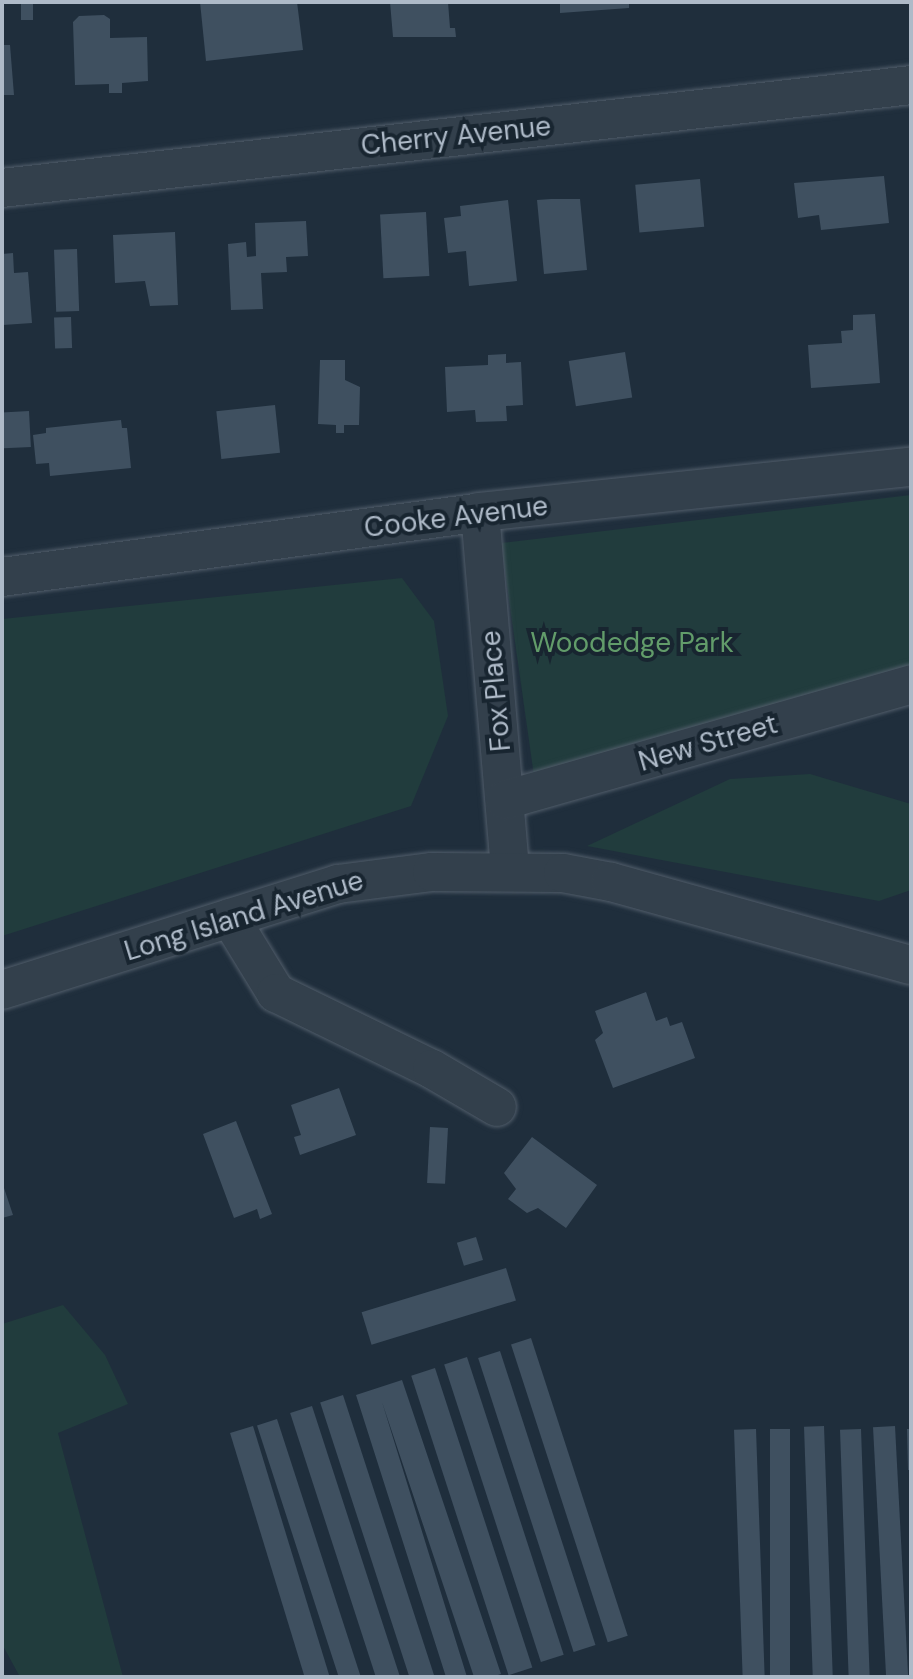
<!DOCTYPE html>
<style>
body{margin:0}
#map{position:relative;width:913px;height:1679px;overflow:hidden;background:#1f2e3c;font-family:"DM Sans",sans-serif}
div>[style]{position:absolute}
.green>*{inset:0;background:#213c3d}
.building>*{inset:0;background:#3f5060;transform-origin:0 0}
.roads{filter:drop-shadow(0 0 2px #515d6a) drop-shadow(0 0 2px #515d6a)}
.minor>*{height:38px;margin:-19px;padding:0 19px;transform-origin:19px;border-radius:19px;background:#33404c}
span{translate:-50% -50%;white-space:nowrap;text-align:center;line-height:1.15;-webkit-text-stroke:8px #182530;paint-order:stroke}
.street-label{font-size:28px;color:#aebac8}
.park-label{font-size:28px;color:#629c6a}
.frame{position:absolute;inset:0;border:4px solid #aebac8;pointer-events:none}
</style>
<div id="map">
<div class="green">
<i style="clip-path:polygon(911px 495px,911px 681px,536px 790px,501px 543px)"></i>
<i style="clip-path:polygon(402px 578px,434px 621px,448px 716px,411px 806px,2px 936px,2px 619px)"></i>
<i style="clip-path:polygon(810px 774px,911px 804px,911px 890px,879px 901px,587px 846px,730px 779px)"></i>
<i style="clip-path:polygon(63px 1305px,105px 1355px,128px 1404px,58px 1433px,123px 1677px,20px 1677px,2px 1644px,2px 1324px)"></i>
</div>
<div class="building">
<i style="left:21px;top:2px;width:12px;height:18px"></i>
<i style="clip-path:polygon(200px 2px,297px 2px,303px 50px,206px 61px)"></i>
<i style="clip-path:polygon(390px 2px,448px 2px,450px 28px,455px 28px,456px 37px,393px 37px)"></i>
<i style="clip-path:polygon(560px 2px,629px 2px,629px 8px,560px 13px)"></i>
<i style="clip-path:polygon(104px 15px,110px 19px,110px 38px,147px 37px,148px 81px,122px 83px,122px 93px,109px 93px,109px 84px,75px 85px,73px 22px,79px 16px)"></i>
<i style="clip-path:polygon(2px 45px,10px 45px,14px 95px,2px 95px)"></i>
<i style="clip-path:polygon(884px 176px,889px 223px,821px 230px,819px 215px,798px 218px,794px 183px)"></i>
<i style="left:700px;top:179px;width:48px;height:65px;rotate:85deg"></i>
<i style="clip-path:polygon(551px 199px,580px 199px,587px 270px,544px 274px,537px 200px)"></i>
<i style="clip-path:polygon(508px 200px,517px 281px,469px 286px,466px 251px,448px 253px,444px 218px,461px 216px,460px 206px)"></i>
<i style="left:426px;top:212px;width:64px;height:46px;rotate:87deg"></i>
<i style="clip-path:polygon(306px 221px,308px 256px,286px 257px,287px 272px,261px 273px,263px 309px,231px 310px,228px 244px,246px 242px,247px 257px,256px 256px,255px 223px)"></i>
<i style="clip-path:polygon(175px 232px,178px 305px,150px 306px,145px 281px,115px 283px,113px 235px)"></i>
<i style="left:77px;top:249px;width:62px;height:23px;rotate:88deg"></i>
<i style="clip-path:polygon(13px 253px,14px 273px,28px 272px,32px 323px,3px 325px,2px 254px)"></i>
<i style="clip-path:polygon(875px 314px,880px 383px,811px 388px,808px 345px,842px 343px,841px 331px,853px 330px,853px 315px)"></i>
<i style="left:71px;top:317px;width:31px;height:17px;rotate:88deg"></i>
<i style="left:625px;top:352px;width:46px;height:57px;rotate:81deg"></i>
<i style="clip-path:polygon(506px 354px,506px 363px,521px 362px,523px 405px,506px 406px,507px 421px,476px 422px,475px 410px,447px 412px,445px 367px,488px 365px,488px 355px)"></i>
<i style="clip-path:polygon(320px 360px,345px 360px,345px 380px,360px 387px,359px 425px,344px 425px,344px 433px,336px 433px,336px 425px,318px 424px)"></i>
<i style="left:275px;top:405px;width:48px;height:59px;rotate:84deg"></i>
<i style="left:29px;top:411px;width:36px;height:27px;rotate:87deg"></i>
<i style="clip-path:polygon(121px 420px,122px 428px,127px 428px,131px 468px,50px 476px,49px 463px,36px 464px,33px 435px,46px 433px,46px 428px)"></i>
<i style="clip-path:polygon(646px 992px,656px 1021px,667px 1017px,670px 1026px,682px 1022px,695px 1058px,613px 1088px,595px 1040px,603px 1033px,595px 1011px)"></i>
<i style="clip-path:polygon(339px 1088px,356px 1135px,300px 1155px,294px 1137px,301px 1135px,291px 1105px)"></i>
<i style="clip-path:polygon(236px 1121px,272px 1214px,260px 1219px,257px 1209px,234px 1218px,203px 1134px)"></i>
<i style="left:430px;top:1127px;width:18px;height:56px;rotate:3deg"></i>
<i style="clip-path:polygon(532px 1137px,597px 1185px,566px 1228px,538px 1208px,527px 1213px,508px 1199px,516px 1189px,504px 1173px)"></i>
<i style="clip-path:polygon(2px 1182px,13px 1215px,2px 1218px)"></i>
<i style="left:476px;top:1237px;width:24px;height:20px;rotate:73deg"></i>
<i style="left:506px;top:1268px;width:34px;height:151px;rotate:73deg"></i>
<i style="left:531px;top:1338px;width:313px;height:21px;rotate:72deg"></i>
<i style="left:500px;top:1351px;width:309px;height:23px;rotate:72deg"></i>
<i style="left:467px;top:1357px;width:313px;height:24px;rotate:72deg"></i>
<i style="left:435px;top:1368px;width:315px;height:25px;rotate:72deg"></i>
<i style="clip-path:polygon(402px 1380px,501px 1674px,492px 1677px,474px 1677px,382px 1402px,467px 1677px,446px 1677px,356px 1395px)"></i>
<i style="left:343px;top:1395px;width:296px;height:24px;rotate:72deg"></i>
<i style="left:312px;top:1406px;width:285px;height:23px;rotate:72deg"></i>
<i style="left:277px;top:1419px;width:271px;height:21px;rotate:72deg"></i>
<i style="left:253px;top:1426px;width:263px;height:24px;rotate:73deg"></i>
<i style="left:824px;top:1426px;width:251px;height:20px;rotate:88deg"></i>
<i style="left:895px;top:1426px;width:251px;height:22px;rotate:87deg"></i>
<i style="left:756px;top:1429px;width:248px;height:22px;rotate:88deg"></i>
<i style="left:770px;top:1429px;width:20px;height:248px"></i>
<i style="left:861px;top:1429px;width:248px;height:21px;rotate:88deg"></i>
<i style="clip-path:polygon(907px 1429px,911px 1429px,911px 1470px,908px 1470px)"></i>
</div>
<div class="roads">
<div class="minor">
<i style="left:2px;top:188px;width:915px;rotate:-6.46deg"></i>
<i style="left:480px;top:512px;width:359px;rotate:85.2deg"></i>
<i style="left:2px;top:577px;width:482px;rotate:-7.7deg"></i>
<i style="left:480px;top:512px;width:433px;rotate:-6deg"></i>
<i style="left:505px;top:800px;width:422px;rotate:-15.9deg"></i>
<i style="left:230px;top:918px;width:88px;rotate:58.5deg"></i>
<i style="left:276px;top:993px;width:174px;rotate:26deg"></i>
<i style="left:432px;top:1069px;width:75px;rotate:30.3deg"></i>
<i style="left:2px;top:990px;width:352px;rotate:-17.5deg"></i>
<i style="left:338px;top:884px;width:95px;rotate:-7.3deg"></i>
<i style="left:432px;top:872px;width:131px;rotate:0.4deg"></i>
<i style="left:563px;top:873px;width:49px;rotate:10.6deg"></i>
<i style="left:611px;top:882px;width:311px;rotate:15.5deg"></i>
</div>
</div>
<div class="street-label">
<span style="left:456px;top:136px;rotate:-6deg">Cherry Avenue</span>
<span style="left:456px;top:517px;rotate:-7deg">Cooke Avenue</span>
<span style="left:496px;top:691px;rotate:-95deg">Fox Place</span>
<span style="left:708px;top:743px;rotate:-16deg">New Street</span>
<span style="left:244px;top:916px;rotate:-17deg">Long Island Avenue</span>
</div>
<div class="park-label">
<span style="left:632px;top:643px">Woodedge Park</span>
</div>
<div class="frame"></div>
</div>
